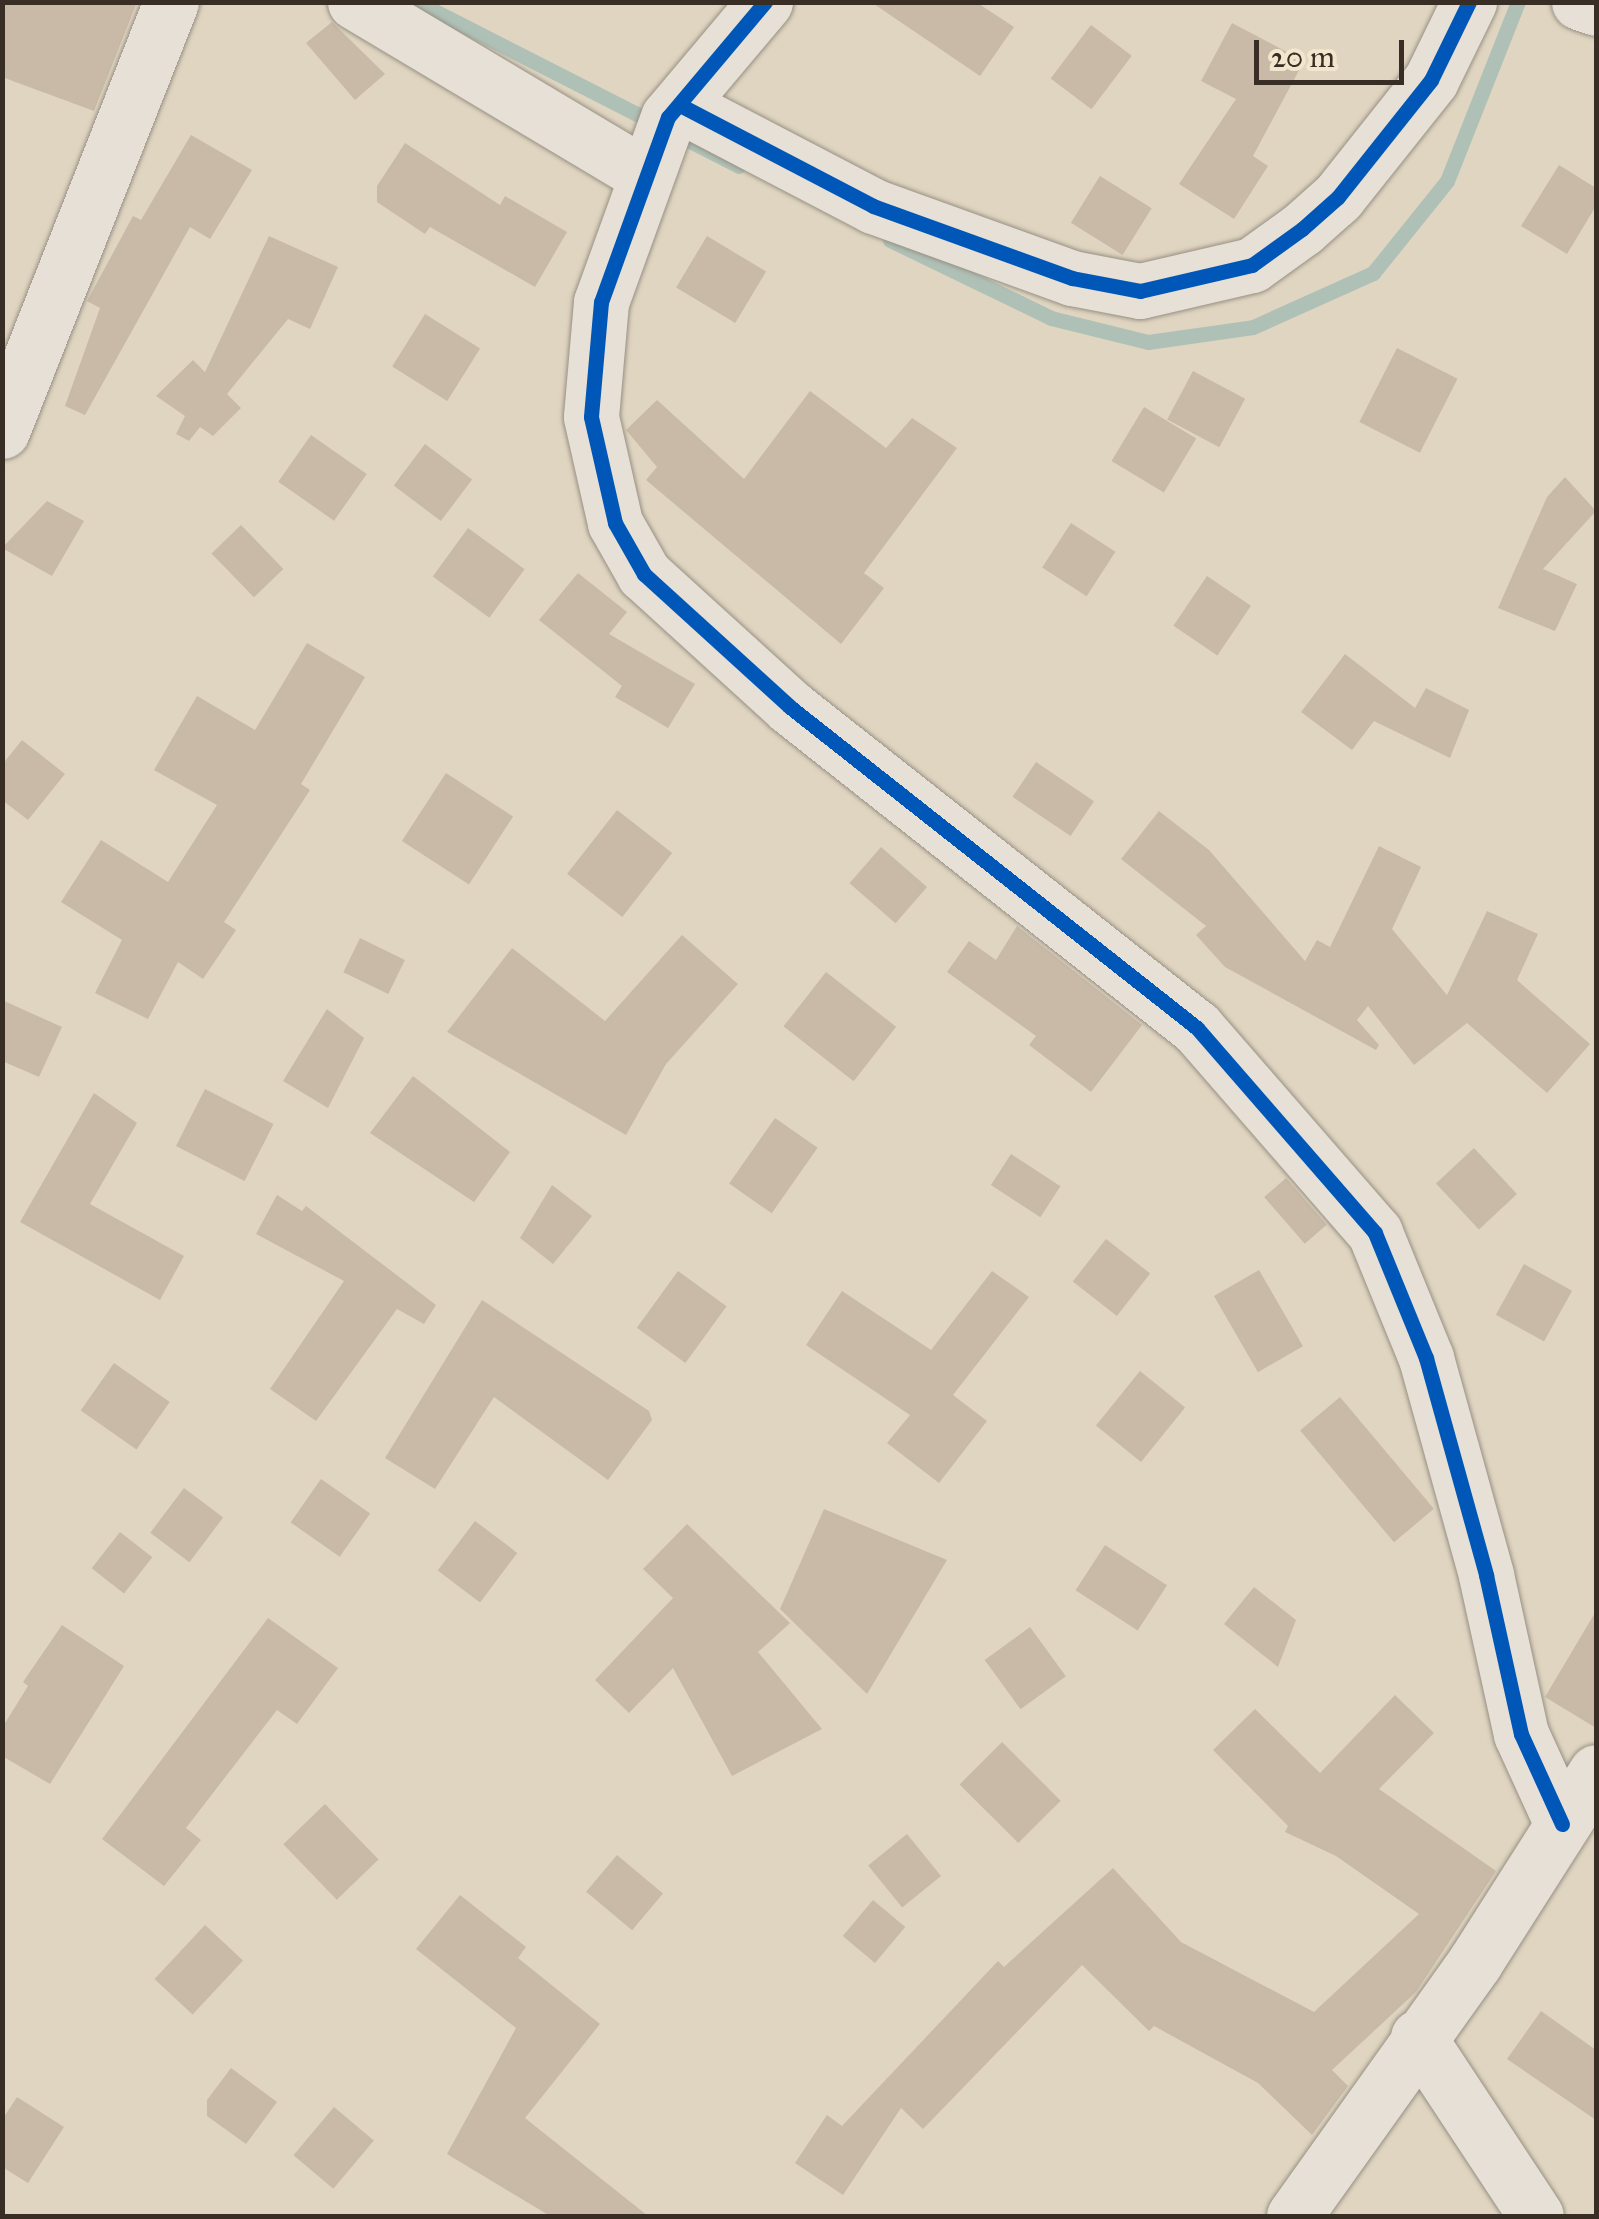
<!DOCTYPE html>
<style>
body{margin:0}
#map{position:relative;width:1599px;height:2219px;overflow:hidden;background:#e0d5c0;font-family:"IM FELL Great Primer",serif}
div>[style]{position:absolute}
.stream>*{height:15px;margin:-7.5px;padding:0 7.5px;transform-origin:7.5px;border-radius:7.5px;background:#afc1b7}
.building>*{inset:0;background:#c9baa8;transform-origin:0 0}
.roads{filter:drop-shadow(0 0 2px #979084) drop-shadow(0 0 2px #979084)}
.minor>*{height:55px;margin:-27.5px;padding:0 27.5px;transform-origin:27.5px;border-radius:27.5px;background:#e6e0d6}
.cycleway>*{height:15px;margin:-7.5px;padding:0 7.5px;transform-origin:7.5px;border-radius:7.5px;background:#0057b8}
span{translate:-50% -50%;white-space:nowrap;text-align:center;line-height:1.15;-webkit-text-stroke:9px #f3e6ce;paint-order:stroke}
.frame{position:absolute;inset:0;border:5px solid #392e25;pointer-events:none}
.scale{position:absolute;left:1254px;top:40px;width:150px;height:45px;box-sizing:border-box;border:5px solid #392e25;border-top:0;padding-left:12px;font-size:30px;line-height:35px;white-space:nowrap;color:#392e25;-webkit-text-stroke:8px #f3e6ce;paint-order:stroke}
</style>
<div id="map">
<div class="stream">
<i style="left:417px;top:2px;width:361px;rotate:27deg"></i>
<i style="left:890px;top:240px;width:179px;rotate:25.8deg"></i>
<i style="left:1051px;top:318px;width:100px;rotate:13.9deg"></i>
<i style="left:1148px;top:342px;width:106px;rotate:-8.1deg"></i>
<i style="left:1253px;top:327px;width:132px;rotate:-24.2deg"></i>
<i style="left:1373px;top:273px;width:118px;rotate:-51.2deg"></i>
<i style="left:1447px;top:181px;width:193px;rotate:-68.4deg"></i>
</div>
<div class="building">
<i style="clip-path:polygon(2px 2px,137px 2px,94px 111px,2px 77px)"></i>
<i style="clip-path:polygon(871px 2px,976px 2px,1014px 27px,980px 76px)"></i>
<i style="clip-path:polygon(332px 22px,385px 74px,355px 100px,306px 43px)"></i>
<i style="clip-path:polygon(1232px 23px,1304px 61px,1253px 156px,1268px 166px,1234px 219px,1179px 184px,1236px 99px,1201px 81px)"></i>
<i style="left:1091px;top:25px;width:51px;height:67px;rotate:37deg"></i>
<i style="clip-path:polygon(191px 135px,252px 170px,210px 239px,190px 227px,85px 415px,65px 406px,100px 308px,87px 301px,133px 216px,141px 220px)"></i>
<i style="clip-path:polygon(405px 143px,500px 205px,505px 196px,567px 232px,535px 287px,430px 227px,425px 234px,377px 202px,377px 186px)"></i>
<i style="clip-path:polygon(1559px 165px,1596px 188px,1596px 206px,1567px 254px,1521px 226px)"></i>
<i style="left:1100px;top:176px;width:61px;height:55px;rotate:32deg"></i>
<i style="clip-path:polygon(269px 236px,338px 267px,310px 329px,288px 319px,227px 394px,241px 408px,213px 436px,200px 427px,189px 441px,176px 434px,185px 416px,156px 396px,193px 360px,205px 372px)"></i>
<i style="left:707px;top:236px;width:69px;height:60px;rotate:31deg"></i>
<i style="left:425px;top:314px;width:65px;height:62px;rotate:32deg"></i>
<i style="left:1397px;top:348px;width:68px;height:83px;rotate:27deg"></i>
<i style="left:1193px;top:371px;width:59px;height:55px;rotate:28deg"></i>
<i style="clip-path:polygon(810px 391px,886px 448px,912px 418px,957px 448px,864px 573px,884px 588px,841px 644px,646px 480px,657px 467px,626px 430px,657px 400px,744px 479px)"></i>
<i style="left:1144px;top:407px;width:61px;height:63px;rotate:31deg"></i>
<i style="left:311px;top:435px;width:68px;height:57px;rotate:35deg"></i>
<i style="left:425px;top:444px;width:59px;height:52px;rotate:37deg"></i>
<i style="clip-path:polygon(1565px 477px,1596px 511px,1543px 569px,1577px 584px,1555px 631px,1498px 608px,1547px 497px)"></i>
<i style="clip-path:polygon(47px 501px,84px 521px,52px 576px,2px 548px)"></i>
<i style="left:1071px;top:523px;width:53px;height:53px;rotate:33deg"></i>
<i style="left:241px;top:525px;width:61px;height:41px;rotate:46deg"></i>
<i style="left:468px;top:528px;width:70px;height:60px;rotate:36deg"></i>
<i style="clip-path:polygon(578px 573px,627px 612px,609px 634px,695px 684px,668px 728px,615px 697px,622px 686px,539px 620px)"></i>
<i style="left:1207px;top:576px;width:53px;height:60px;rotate:34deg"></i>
<i style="clip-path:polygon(307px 643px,365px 677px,301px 784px,310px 790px,224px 922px,236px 930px,203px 979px,178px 962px,148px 1019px,95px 993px,122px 940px,61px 902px,101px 840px,168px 882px,217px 805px,154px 770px,197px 696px,255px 730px)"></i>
<i style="clip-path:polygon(1345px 654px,1415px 708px,1426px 688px,1469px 710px,1450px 758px,1374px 721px,1352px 750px,1301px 712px)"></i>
<i style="clip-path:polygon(22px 740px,65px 774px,28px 820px,2px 800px,2px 765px)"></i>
<i style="left:1036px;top:762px;width:70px;height:42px;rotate:34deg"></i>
<i style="left:446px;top:773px;width:80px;height:81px;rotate:33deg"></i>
<i style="left:617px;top:810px;width:70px;height:81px;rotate:38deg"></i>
<i style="clip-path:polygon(1159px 811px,1209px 850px,1305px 961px,1317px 940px,1330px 947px,1379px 846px,1421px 867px,1392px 929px,1447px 995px,1487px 911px,1538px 934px,1517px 980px,1590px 1044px,1547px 1093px,1467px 1023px,1414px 1065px,1368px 1006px,1357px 1020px,1379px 1045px,1376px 1050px,1225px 967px,1196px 935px,1206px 926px,1121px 859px)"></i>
<i style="left:881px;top:847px;width:61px;height:48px;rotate:41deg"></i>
<i style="clip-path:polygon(1017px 926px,1142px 1025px,1091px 1092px,1029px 1045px,1036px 1036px,947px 972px,969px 941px,996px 960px)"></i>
<i style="clip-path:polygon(682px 935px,738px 984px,666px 1064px,626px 1135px,447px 1032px,512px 948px,605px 1021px)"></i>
<i style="left:360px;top:938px;width:50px;height:38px;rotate:26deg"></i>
<i style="left:826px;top:972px;width:89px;height:69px;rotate:38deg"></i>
<i style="clip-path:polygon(2px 1000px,62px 1027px,39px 1077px,2px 1061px)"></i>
<i style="clip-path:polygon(327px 1009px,364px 1038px,328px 1108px,283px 1081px)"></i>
<i style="clip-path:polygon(413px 1076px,510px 1152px,474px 1202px,370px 1133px)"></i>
<i style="left:205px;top:1089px;width:77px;height:64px;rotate:27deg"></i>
<i style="clip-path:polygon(94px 1093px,137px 1123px,90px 1204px,184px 1256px,160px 1300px,20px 1222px)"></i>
<i style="left:775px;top:1118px;width:52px;height:80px;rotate:35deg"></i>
<i style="left:1474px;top:1148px;width:63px;height:52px;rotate:47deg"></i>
<i style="left:1011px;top:1154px;width:59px;height:37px;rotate:33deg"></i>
<i style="left:1286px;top:1178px;width:62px;height:29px;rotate:49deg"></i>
<i style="clip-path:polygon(552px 1185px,592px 1216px,553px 1264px,520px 1238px)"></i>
<i style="clip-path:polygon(277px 1195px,302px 1211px,306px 1206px,436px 1305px,424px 1324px,397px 1309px,316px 1421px,270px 1389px,344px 1281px,256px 1234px)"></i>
<i style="left:1106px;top:1239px;width:56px;height:54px;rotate:38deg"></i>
<i style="left:1524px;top:1264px;width:55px;height:58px;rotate:29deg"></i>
<i style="left:1259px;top:1270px;width:88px;height:52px;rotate:60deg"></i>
<i style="left:678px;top:1271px;width:60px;height:70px;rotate:36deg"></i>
<i style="clip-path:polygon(992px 1271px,1029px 1297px,953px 1395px,987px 1421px,939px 1483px,887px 1443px,910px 1415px,806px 1345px,842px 1291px,931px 1350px)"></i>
<i style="clip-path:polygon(482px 1300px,649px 1411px,652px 1420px,608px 1480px,494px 1397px,435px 1489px,385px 1458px)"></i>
<i style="left:114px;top:1363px;width:68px;height:58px;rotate:35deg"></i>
<i style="left:1140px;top:1371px;width:58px;height:70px;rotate:39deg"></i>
<i style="left:1340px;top:1397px;width:146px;height:52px;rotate:50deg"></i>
<i style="left:321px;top:1479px;width:60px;height:53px;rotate:35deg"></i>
<i style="left:184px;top:1488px;width:49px;height:56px;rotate:37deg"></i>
<i style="clip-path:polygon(824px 1509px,947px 1560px,867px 1694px,780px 1609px)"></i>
<i style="left:475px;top:1521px;width:53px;height:62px;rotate:37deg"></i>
<i style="clip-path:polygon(687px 1524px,790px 1623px,758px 1652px,822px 1729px,732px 1776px,673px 1668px,629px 1713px,595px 1680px,673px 1598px,643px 1569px)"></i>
<i style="left:120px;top:1532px;width:41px;height:46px;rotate:38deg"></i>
<i style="left:1105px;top:1545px;width:74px;height:54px;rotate:33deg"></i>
<i style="clip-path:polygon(1254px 1587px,1296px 1620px,1278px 1667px,1224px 1624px)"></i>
<i style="clip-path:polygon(1596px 1611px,1596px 1728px,1545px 1697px)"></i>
<i style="clip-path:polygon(268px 1618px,338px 1668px,297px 1724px,277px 1710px,186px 1828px,201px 1840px,164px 1886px,102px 1839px)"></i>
<i style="clip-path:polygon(62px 1625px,124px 1666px,50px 1784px,2px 1756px,2px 1728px,28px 1686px,23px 1682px)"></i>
<i style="left:1030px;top:1627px;width:61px;height:56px;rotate:54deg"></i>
<i style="clip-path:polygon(1395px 1695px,1434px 1733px,1379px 1789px,1496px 1871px,1416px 1992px,1332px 2070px,1348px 2086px,1312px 2135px,1258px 2083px,1154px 2026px,1149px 2031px,1082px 1965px,923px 2129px,901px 2108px,843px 2195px,795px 2163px,827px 2115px,842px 2126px,998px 1961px,1004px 1967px,1113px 1868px,1181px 1942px,1314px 2012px,1419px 1914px,1336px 1856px,1285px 1832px,1288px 1826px,1213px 1750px,1255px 1709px,1320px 1773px)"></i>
<i style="left:1002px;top:1742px;width:83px;height:60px;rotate:45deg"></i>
<i style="left:325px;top:1804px;width:77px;height:58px;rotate:46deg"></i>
<i style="left:907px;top:1834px;width:54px;height:50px;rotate:51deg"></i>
<i style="left:617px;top:1855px;width:60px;height:48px;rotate:40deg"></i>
<i style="clip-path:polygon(460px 1895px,526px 1947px,518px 1958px,600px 2024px,525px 2118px,648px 2216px,550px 2216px,447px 2154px,516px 2028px,416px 1949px)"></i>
<i style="left:873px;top:1900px;width:42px;height:47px;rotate:40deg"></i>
<i style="left:205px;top:1925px;width:52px;height:74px;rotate:43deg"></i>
<i style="clip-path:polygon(1541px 2011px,1596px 2050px,1596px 2120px,1507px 2059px)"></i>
<i style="clip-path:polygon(231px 2068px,277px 2102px,246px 2144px,207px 2116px,207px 2100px)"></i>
<i style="clip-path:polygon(17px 2097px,64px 2127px,28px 2183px,2px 2167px,2px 2120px)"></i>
<i style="left:334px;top:2107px;width:52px;height:63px;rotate:40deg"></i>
</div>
<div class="roads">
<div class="minor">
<i style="left:355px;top:2px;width:335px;rotate:30.8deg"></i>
<i style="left:765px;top:2px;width:150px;rotate:130.1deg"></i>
<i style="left:668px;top:117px;width:197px;rotate:109.9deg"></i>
<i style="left:601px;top:302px;width:115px;rotate:95deg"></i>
<i style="left:591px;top:417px;width:109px;rotate:77.2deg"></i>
<i style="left:615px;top:523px;width:59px;rotate:60.4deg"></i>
<i style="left:644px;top:574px;width:197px;rotate:42.3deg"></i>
<i style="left:790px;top:707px;width:518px;rotate:38.26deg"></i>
<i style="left:1197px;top:1028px;width:271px;rotate:49deg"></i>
<i style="left:1375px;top:1233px;width:135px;rotate:67.8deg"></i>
<i style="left:1426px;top:1358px;width:225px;rotate:74.5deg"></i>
<i style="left:1486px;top:1575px;width:163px;rotate:77.6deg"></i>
<i style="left:1521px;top:1734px;width:99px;rotate:65.5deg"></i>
<i style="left:1579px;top:2px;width:18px;rotate:19deg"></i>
<i style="left:680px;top:105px;width:218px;rotate:27.6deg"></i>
<i style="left:873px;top:206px;width:212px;rotate:19.9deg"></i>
<i style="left:1072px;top:278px;width:69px;rotate:10.8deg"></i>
<i style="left:1140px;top:291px;width:115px;rotate:-13.1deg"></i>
<i style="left:1252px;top:265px;width:62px;rotate:-35.8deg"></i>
<i style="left:1302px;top:229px;width:48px;rotate:-41.6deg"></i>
<i style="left:1338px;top:197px;width:149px;rotate:-51.5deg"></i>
<i style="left:1431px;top:80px;width:87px;rotate:-64deg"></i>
<i style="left:2px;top:431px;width:461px;rotate:-68.5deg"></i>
<i style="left:1418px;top:2037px;width:214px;rotate:56.6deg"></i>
<i style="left:1294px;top:2216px;width:312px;rotate:-54.5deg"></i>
<i style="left:1475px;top:1962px;width:225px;rotate:-57.5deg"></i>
</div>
</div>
<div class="cycleway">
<i style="left:765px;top:2px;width:150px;rotate:130.1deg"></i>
<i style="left:668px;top:117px;width:197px;rotate:109.9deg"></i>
<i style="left:601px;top:302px;width:115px;rotate:95deg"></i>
<i style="left:591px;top:417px;width:109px;rotate:77.2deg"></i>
<i style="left:615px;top:523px;width:59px;rotate:60.4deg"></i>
<i style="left:644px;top:574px;width:197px;rotate:42.3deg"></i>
<i style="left:790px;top:707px;width:518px;rotate:38.26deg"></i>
<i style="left:1197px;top:1028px;width:271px;rotate:49deg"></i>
<i style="left:1375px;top:1233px;width:135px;rotate:67.8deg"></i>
<i style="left:1426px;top:1358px;width:225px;rotate:74.5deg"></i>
<i style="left:1486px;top:1575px;width:163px;rotate:77.6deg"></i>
<i style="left:1521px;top:1734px;width:99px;rotate:65.5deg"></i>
<i style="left:680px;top:105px;width:218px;rotate:27.6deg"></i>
<i style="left:873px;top:206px;width:212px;rotate:19.9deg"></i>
<i style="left:1072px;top:278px;width:69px;rotate:10.8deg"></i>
<i style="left:1140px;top:291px;width:115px;rotate:-13.1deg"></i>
<i style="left:1252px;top:265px;width:62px;rotate:-35.8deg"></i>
<i style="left:1302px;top:229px;width:48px;rotate:-41.6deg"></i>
<i style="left:1338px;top:197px;width:149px;rotate:-51.5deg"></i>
<i style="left:1431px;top:80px;width:87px;rotate:-64deg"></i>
</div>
<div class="frame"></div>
<div class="scale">20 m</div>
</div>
